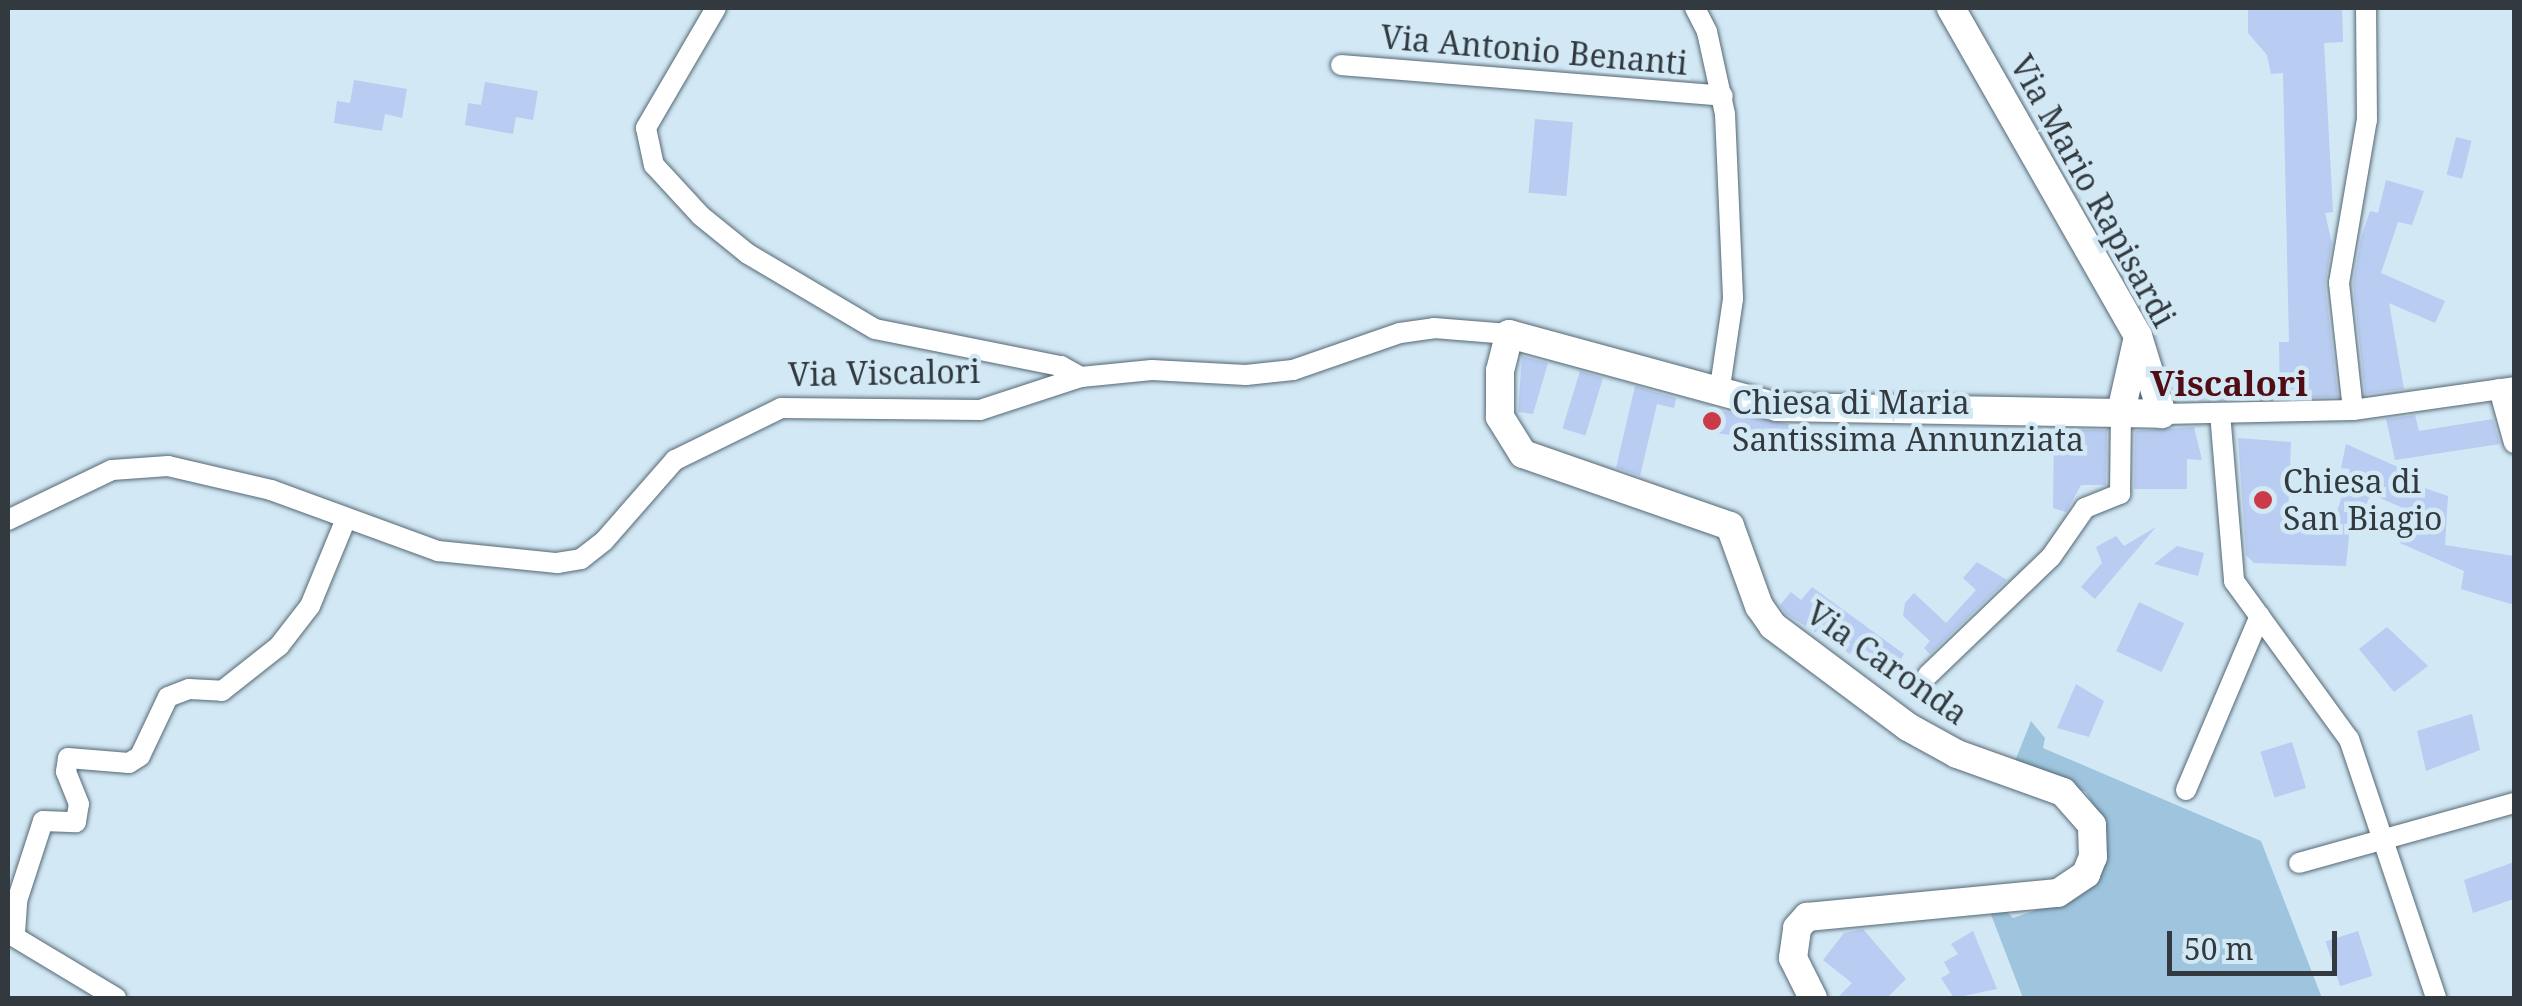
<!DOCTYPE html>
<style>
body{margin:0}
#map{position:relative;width:2522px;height:1006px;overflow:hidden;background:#d2e8f5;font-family:"Noto Serif",serif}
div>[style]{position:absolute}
.green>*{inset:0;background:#9ec5dd}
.building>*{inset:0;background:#b9ccf1;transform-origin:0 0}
.roads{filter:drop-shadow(0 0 2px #556874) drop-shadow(0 0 2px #556874)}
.street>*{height:20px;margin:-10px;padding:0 10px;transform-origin:10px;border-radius:10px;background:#fff}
.secondary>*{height:28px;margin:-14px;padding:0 14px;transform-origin:14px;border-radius:14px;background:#fff}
.dots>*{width:28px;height:28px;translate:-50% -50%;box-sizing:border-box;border:5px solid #d2e8f5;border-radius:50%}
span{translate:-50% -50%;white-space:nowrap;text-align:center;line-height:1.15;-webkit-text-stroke:9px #d2e8f5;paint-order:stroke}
.street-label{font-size:32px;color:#323a3f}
.poi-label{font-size:32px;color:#323a3f}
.left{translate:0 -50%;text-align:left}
.neighbourhood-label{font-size:35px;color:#510c14;font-weight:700}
.frame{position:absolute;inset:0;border:10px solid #323a3f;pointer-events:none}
.scale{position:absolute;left:2167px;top:931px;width:170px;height:45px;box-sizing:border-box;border:5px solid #323a3f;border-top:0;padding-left:12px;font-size:30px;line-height:35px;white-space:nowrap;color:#323a3f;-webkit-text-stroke:8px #d2e8f5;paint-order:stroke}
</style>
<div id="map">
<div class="green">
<i style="clip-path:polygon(2031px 721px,2045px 738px,2043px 748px,2261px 841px,2322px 998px,2023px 998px,1990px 912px,2006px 911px,2013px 918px,2045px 907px,2104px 824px,2086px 792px,2015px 761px)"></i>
</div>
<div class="building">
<i style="clip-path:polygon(2248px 8px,2342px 8px,2343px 42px,2324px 43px,2333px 212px,2325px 213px,2332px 244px,2325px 284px,2338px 397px,2280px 398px,2279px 342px,2289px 342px,2283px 73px,2271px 74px,2267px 55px,2248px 33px)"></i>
<i style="clip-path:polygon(354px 80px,407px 89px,402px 118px,385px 114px,382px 131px,334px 123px,337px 101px,350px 103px)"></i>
<i style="clip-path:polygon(485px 82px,538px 91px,533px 120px,516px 117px,513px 134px,465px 125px,468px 103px,481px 105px)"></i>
<i style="left:1535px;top:119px;width:38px;height:74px;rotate:5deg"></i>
<i style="left:2456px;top:137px;width:16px;height:39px;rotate:14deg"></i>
<i style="clip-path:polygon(2386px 180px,2424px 191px,2412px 225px,2398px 222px,2381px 273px,2445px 301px,2435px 323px,2389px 303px,2404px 389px,2365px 394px,2353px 283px,2361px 238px,2370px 211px,2378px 213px)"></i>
<i style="clip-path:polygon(1522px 356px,1548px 363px,1533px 414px,1518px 412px)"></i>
<i style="left:1580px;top:371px;width:24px;height:60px;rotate:17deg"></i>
<i style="clip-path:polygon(1635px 386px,1676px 398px,1674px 408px,1657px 404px,1640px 476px,1616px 468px)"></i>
<i style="clip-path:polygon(1706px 408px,1793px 425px,1791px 444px,1703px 431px)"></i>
<i style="clip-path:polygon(2415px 415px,2419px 431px,2493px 419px,2500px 444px,2395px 460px,2386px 419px)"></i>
<i style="clip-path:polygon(2194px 427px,2202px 460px,2187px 459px,2187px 489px,2134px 489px,2135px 431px)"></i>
<i style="clip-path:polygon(2054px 430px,2107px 430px,2106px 485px,2081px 485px,2066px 512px,2053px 508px)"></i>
<i style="clip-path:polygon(2238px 438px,2291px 442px,2288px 518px,2334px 522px,2350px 469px,2341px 468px,2346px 444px,2407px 471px,2410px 483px,2448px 496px,2445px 545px,2514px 556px,2514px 605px,2461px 589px,2464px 571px,2400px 543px,2404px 532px,2414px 535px,2419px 515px,2371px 494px,2356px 527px,2350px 525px,2346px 566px,2254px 563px,2246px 555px)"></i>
<i style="clip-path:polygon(2156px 527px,2095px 599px,2081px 587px,2102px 563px,2096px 547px,2116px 536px,2124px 546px)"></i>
<i style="clip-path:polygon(2177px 546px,2204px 553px,2198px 576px,2154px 564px)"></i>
<i style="clip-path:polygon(1977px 562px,2007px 580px,1930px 654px,1924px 648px,1930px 641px,1903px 616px,1905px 603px,1914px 593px,1946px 623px,1976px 590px,1963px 578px)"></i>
<i style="clip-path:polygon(1812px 587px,1904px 654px,1895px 669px,1856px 644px,1850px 654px,1786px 614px,1780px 605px,1791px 592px,1801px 600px)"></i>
<i style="left:2139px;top:602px;width:50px;height:54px;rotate:25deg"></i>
<i style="clip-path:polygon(2387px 627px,2428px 666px,2394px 692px,2359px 649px)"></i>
<i style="clip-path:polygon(2076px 684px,2104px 701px,2089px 737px,2057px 728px)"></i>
<i style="clip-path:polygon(2472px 714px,2480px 750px,2426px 771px,2417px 731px)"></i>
<i style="left:2292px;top:742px;width:48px;height:33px;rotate:73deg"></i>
<i style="clip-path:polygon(2514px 862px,2514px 899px,2473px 913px,2464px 880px)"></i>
<i style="clip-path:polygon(1863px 929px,1906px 979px,1887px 998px,1837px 998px,1852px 983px,1823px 960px,1844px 933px)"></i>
<i style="clip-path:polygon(1973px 931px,1997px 989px,1954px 998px,1941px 978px,1950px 973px,1944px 962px,1958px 954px,1951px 944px)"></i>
<i style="left:2358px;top:931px;width:47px;height:34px;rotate:72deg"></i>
</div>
<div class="roads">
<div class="street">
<i style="left:716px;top:8px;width:139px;rotate:120.3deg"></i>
<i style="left:646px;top:128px;width:38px;rotate:78deg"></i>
<i style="left:654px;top:165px;width:69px;rotate:47.3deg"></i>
<i style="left:701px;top:216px;width:60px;rotate:39deg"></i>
<i style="left:748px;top:254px;width:147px;rotate:30.6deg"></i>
<i style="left:875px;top:329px;width:190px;rotate:11.3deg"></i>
<i style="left:1061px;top:366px;width:23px;rotate:29deg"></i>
<i style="left:1695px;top:8px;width:27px;rotate:63deg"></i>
<i style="left:1707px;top:32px;width:84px;rotate:77.6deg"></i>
<i style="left:1725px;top:114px;width:185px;rotate:87.5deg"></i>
<i style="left:1733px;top:299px;width:96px;rotate:98.4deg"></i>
<i style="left:1341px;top:65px;width:383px;rotate:4.6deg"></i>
<i style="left:2499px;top:389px;width:56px;rotate:74.5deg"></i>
<i style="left:2353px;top:410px;width:128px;rotate:-96.3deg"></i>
<i style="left:2339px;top:283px;width:165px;rotate:-80.3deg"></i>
<i style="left:2367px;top:120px;width:112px;rotate:-90.5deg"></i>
<i style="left:2220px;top:413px;width:169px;rotate:85.2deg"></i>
<i style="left:2234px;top:581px;width:195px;rotate:54deg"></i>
<i style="left:2349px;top:739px;width:273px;rotate:71.4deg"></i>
<i style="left:2162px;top:414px;width:191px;rotate:-1.2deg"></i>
<i style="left:2353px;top:410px;width:163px;rotate:-8.1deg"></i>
<i style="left:8px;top:520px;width:115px;rotate:-25.7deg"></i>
<i style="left:112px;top:470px;width:56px;rotate:-4.1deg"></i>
<i style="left:168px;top:466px;width:106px;rotate:13.1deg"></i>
<i style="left:271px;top:490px;width:178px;rotate:20.1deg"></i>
<i style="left:438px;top:551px;width:120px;rotate:5.8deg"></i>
<i style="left:557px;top:563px;width:24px;rotate:-9deg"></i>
<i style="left:581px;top:559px;width:29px;rotate:-38deg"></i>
<i style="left:604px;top:541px;width:108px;rotate:-48.8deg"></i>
<i style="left:675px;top:460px;width:118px;rotate:-26.1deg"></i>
<i style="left:781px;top:408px;width:199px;rotate:0.6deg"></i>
<i style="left:980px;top:410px;width:106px;rotate:-18.1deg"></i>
<i style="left:1081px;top:377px;width:71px;rotate:-5.6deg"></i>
<i style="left:1152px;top:370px;width:94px;rotate:3deg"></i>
<i style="left:1246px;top:375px;width:47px;rotate:-6.1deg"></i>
<i style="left:1293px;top:370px;width:113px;rotate:-19.1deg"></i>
<i style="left:1400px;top:333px;width:34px;rotate:-8deg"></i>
<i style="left:1434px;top:328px;width:75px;rotate:4.6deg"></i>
<i style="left:1928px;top:675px;width:170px;rotate:-43.8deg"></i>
<i style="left:2051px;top:557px;width:60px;rotate:-55.2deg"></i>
<i style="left:2085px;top:508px;width:38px;rotate:-22deg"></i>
<i style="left:2120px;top:494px;width:82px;rotate:-89.3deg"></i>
<i style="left:2186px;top:790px;width:189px;rotate:-67deg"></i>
<i style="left:2299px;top:863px;width:223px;rotate:-15.6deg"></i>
<i style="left:8px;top:933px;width:126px;rotate:31deg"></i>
<i style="left:15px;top:933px;width:32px;rotate:-86deg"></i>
<i style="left:17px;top:901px;width:84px;rotate:-72deg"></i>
<i style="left:43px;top:821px;width:33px;rotate:2deg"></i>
<i style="left:76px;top:822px;width:18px;rotate:-81deg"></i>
<i style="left:79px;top:804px;width:35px;rotate:-112deg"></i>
<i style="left:66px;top:772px;width:14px;rotate:-82deg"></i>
<i style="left:68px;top:758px;width:61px;rotate:4.7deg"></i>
<i style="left:129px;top:763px;width:13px;rotate:-32deg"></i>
<i style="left:140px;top:756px;width:65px;rotate:-64.6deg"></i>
<i style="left:168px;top:697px;width:22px;rotate:-21deg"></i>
<i style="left:189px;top:689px;width:33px;rotate:3deg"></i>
<i style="left:222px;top:691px;width:73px;rotate:-38.3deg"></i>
<i style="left:279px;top:646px;width:51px;rotate:-52.2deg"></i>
<i style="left:310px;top:606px;width:92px;rotate:-67.6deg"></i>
</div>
<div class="secondary">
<i style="left:2121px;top:412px;width:73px;rotate:-77.3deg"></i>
<i style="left:1813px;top:998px;width:45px;rotate:-116.6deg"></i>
<i style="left:1793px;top:958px;width:30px;rotate:-82deg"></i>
<i style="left:1797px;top:928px;width:15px;rotate:-48deg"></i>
<i style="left:1807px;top:917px;width:252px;rotate:-5.5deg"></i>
<i style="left:2058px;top:893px;width:34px;rotate:-34deg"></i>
<i style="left:2086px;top:874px;width:18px;rotate:-68deg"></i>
<i style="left:2093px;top:857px;width:32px;rotate:-92deg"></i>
<i style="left:2092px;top:825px;width:44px;rotate:-131.3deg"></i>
<i style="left:2063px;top:792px;width:113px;rotate:-160.3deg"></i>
<i style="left:1957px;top:754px;width:56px;rotate:-151.1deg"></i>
<i style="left:1908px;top:727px;width:169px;rotate:-143.2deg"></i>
<i style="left:1773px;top:626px;width:24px;rotate:-125deg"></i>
<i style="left:1759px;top:606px;width:85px;rotate:-109.9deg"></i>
<i style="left:1730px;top:526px;width:219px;rotate:-160.8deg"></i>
<i style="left:1523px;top:454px;width:44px;rotate:-121.9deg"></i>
<i style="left:1500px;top:417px;width:46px;rotate:-90deg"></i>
<i style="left:1500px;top:371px;width:38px;rotate:-76deg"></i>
<i style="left:1509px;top:334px;width:278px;rotate:15.2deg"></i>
<i style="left:1777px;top:407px;width:385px;rotate:1deg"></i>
<i style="left:2162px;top:414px;width:82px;rotate:-107.1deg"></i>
<i style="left:2138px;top:336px;width:378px;rotate:-119.7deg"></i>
</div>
</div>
<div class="dots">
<i style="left:1712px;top:421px;background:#ca3a47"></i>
<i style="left:2263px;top:500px;background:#ca3a47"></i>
</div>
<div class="street-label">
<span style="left:1534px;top:50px;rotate:5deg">Via Antonio Benanti</span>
<span style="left:2093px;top:191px;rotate:61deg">Via Mario Rapisardi</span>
<span style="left:884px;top:373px;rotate:-1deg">Via Viscalori</span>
<span style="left:1887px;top:663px;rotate:35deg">Via Caronda</span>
</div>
<div class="poi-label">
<span class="left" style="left:1732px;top:421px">Chiesa di Maria<br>Santissima Annunziata</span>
<span class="left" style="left:2283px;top:500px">Chiesa di<br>San Biagio</span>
</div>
<div class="neighbourhood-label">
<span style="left:2229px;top:383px">Viscalori</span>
</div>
<div class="frame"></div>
<div class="scale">50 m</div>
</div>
